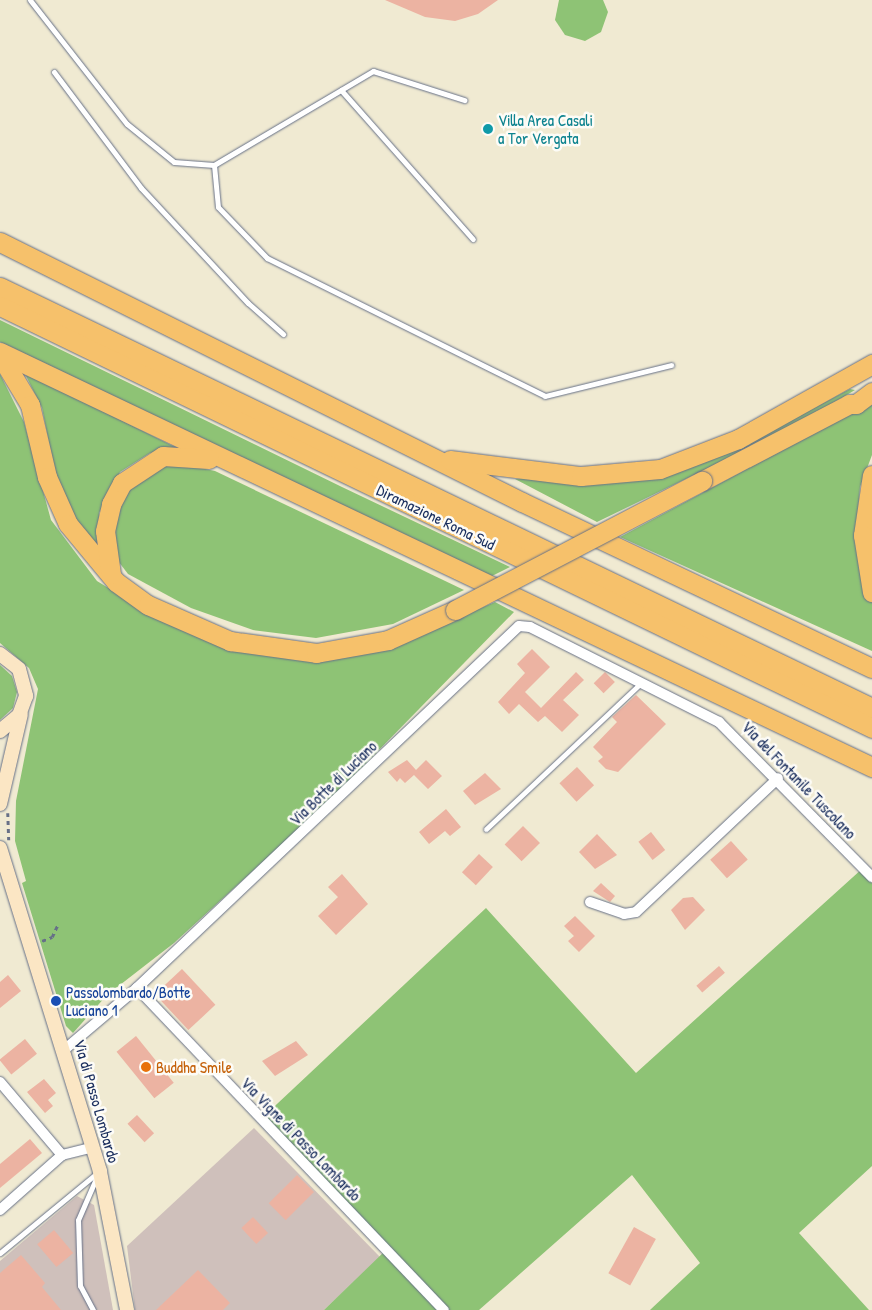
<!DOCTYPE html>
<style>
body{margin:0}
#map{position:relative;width:872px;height:1310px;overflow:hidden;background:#f0ead2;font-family:"Patrick Hand",sans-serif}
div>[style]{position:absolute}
.industrial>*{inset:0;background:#cfc0bb}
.green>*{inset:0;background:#8ec375}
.building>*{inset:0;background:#ecb3a2;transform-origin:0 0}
.path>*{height:2.5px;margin-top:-1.25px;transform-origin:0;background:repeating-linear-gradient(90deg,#667087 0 4px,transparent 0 8px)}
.roads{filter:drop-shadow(0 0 1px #667087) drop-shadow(0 0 1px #667087)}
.lane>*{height:5px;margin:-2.5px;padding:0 2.5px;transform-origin:2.5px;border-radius:2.5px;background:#fff}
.street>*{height:10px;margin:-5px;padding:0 5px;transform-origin:5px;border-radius:5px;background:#fff}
.secondary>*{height:14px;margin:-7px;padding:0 7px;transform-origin:7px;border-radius:7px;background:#fbe6c4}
.highway>*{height:19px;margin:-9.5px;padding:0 9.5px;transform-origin:9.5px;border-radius:9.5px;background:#f6c16b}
.bridges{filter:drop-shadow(0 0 1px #667087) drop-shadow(0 0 1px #667087)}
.highway-bridge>*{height:19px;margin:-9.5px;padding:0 9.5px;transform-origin:9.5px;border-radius:9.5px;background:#f6c16b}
.dots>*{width:14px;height:14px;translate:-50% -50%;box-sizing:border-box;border:2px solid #fdfcf7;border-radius:50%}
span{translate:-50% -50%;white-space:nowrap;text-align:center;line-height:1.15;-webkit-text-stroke:5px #fdfcf7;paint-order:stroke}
.culture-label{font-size:16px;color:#0d838f}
.left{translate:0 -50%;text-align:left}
.street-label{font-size:16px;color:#1b2f5e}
.transit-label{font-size:16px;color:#164399}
.food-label{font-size:16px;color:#c56008}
</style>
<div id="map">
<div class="industrial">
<i style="clip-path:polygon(254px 1128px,380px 1257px,324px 1310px,135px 1310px,127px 1246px)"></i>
<i style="clip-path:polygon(77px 1196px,94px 1205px,113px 1310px,0 1310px,0 1261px)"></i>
</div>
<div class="green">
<i style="clip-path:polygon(559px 0,603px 0,608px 12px,601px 32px,585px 41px,565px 35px,555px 20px)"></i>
<i style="clip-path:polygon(0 320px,342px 487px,510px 567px,490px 577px,0 342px)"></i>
<i style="clip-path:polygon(24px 372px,177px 448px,150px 453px,120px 472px,99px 513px,99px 547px,73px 517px,56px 478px,42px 408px)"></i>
<i style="clip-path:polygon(0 374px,24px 422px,51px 520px,97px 581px,144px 610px,263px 654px,317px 660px,378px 652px,495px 602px,514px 612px,329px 801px,174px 943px,107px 995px,73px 1033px,66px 1026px,22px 883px,26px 881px,15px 841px,16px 801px,38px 689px,29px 668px,0 643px)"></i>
<i style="clip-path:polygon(850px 389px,855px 390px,791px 428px,597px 522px,515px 479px,668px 474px,727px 454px)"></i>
<i style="clip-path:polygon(872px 402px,872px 455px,860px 487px,857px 525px,872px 602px,872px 651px,620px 537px)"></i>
<i style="clip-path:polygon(165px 461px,215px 471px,464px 590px,393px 624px,316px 638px,253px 630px,191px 608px,128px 574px,115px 557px,110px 537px,121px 494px)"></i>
<i style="clip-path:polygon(0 665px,12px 676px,17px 692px,13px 708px,0 720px)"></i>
<i style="clip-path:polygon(863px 868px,872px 877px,872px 1166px,799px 1233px,869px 1310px,650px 1310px,700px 1263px,632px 1175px,479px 1310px,324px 1310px,386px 1250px,261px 1119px,486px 908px,636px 1073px)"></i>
</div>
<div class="building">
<i style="clip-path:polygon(385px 0,498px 0,478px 14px,455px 21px,425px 17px)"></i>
<i style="clip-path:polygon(532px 649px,550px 667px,525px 692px,541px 708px,576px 672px,584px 680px,563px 700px,579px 715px,562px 732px,545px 716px,538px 722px,519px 704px,509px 714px,498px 702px,525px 673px,517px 664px)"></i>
<i style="left:605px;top:672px;width:14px;height:16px;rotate:45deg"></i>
<i style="clip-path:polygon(636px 695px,666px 724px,618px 772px,606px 769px,598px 761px,603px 757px,593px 747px,617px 722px,612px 717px)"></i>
<i style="clip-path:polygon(407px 760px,416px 770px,426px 760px,442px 776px,428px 789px,414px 775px,405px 783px,400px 778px,397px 782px,388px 772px)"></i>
<i style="left:577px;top:767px;width:25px;height:24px;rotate:47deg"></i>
<i style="clip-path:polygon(485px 773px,501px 789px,475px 805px,463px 791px)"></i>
<i style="clip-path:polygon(446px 809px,461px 827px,450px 836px,445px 831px,429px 844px,419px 832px)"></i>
<i style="left:523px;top:826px;width:24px;height:26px;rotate:45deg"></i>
<i style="left:651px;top:832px;width:23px;height:16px;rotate:52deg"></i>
<i style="clip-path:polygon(597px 834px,617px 855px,595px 869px,579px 852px)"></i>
<i style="left:731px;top:841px;width:25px;height:28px;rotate:48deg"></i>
<i style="left:479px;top:854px;width:19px;height:25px;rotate:43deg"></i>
<i style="clip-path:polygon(342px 874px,368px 904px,336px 935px,318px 916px,338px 897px,328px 887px)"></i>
<i style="clip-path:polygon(601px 883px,615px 896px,610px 902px,593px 891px)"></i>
<i style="clip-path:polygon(693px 897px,705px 910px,685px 930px,671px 910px,683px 898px)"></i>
<i style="clip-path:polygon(575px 916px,595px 936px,579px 952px,568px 941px,574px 936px,564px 926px)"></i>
<i style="left:719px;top:966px;width:9px;height:30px;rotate:49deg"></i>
<i style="left:182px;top:969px;width:49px;height:37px;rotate:47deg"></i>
<i style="clip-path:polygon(8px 975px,21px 991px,0 1008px,0 982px)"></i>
<i style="left:136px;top:1036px;width:60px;height:25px;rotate:51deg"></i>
<i style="left:25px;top:1039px;width:19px;height:33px;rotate:51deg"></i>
<i style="clip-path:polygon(296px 1041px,308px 1055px,275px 1076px,262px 1061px)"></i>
<i style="clip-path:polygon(44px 1079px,56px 1093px,48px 1100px,53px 1106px,45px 1113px,27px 1092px)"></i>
<i style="left:137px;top:1115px;width:25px;height:13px;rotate:47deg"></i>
<i style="clip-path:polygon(30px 1139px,42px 1153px,0 1188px,0 1164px)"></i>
<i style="left:297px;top:1175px;width:24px;height:40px;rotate:45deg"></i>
<i style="left:253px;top:1217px;width:22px;height:16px;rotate:47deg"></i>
<i style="left:634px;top:1227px;width:25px;height:53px;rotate:29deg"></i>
<i style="left:54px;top:1230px;width:30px;height:22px;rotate:50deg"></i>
<i style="clip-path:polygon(21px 1255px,45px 1283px,42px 1287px,61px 1310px,0 1310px,0 1273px)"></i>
<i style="clip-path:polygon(198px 1270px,230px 1303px,223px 1310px,156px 1310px)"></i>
</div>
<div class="path">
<i style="left:8px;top:813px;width:27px;rotate:88deg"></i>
<i style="left:42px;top:941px;width:11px;rotate:-22deg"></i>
<i style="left:52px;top:937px;width:14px;rotate:-65deg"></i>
</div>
<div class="roads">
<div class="lane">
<i style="left:30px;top:0;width:157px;rotate:52deg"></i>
<i style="left:127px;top:124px;width:60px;rotate:39deg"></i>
<i style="left:174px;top:162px;width:40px;rotate:4.3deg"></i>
<i style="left:214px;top:165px;width:185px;rotate:-30.6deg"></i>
<i style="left:373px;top:71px;width:96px;rotate:17.7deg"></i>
<i style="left:54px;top:72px;width:145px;rotate:53.1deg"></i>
<i style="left:141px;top:188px;width:157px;rotate:47.1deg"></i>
<i style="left:248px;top:303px;width:47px;rotate:41.5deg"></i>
<i style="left:341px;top:90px;width:199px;rotate:48.5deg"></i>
<i style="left:214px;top:165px;width:42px;rotate:84.6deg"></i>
<i style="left:218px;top:207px;width:71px;rotate:46.1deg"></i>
<i style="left:267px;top:258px;width:310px;rotate:26.4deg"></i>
<i style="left:545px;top:396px;width:130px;rotate:-13.8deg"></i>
<i style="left:486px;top:829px;width:214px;rotate:-43.3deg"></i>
<i style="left:0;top:1253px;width:124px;rotate:-39.5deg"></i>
<i style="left:93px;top:1310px;width:27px;rotate:-118deg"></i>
<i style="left:80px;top:1286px;width:66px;rotate:-91.7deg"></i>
<i style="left:78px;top:1220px;width:48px;rotate:-66.6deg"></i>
</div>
<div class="street">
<i style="left:590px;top:902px;width:36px;rotate:19deg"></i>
<i style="left:624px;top:914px;width:12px;rotate:-9deg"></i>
<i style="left:636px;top:912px;width:195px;rotate:-43.3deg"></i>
<i style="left:137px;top:988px;width:445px;rotate:46.4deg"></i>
<i style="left:64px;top:1050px;width:96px;rotate:-40.3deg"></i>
<i style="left:137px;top:988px;width:526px;rotate:-43.46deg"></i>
<i style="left:519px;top:626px;width:11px;rotate:5deg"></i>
<i style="left:530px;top:627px;width:212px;rotate:26.7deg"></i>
<i style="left:719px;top:722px;width:218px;rotate:45.4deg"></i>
<i style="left:0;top:1082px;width:96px;rotate:49.7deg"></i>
<i style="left:0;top:1210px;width:83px;rotate:-41.6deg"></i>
<i style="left:62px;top:1155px;width:32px;rotate:-14deg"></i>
</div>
<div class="secondary">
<i style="left:0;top:654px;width:24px;rotate:38deg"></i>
<i style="left:19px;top:669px;width:28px;rotate:75deg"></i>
<i style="left:26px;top:696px;width:20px;rotate:110deg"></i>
<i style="left:19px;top:715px;width:25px;rotate:140deg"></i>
<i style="left:0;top:804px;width:92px;rotate:-76.9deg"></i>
<i style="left:0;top:848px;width:339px;rotate:72.8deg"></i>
<i style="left:100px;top:1172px;width:141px;rotate:78.9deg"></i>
</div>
<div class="highway">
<i style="left:0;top:242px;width:583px;rotate:26.48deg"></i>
<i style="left:522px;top:502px;width:387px;rotate:25.4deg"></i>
<i style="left:0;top:287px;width:968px;rotate:25.77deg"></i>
<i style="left:0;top:306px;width:969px;rotate:25.82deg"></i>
<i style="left:0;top:352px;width:966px;rotate:25.45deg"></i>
<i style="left:0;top:355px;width:58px;rotate:59deg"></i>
<i style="left:30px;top:405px;width:74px;rotate:76.7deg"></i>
<i style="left:47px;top:477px;width:51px;rotate:65.9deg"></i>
<i style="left:68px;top:524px;width:75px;rotate:50.4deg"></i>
<i style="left:116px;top:582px;width:39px;rotate:36deg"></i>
<i style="left:148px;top:605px;width:90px;rotate:23.7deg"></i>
<i style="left:230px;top:641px;width:87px;rotate:7.9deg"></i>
<i style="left:316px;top:653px;width:73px;rotate:-10.2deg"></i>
<i style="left:388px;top:640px;width:73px;rotate:-24.1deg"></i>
<i style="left:450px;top:460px;width:132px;rotate:7deg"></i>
<i style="left:581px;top:476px;width:79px;rotate:-5.1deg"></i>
<i style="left:660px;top:469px;width:84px;rotate:-21deg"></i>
<i style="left:738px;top:439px;width:154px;rotate:-29.2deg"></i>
<i style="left:872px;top:475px;width:61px;rotate:98.5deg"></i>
<i style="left:863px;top:535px;width:58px;rotate:81deg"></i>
<i style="left:702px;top:481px;width:166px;rotate:-27.6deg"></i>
<i style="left:849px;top:404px;width:7px"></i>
<i style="left:856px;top:404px;width:20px;rotate:-37deg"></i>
<i style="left:111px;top:574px;width:43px;rotate:-97.9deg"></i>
<i style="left:105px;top:531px;width:28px;rotate:-77deg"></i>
<i style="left:111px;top:504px;width:24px;rotate:-62deg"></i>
<i style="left:122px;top:483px;width:49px;rotate:-33.4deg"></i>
<i style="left:163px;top:456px;width:46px;rotate:3.7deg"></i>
</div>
</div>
<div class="bridges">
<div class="highway-bridge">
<i style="left:455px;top:610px;width:279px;rotate:-27.6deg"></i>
</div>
</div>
<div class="dots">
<i style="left:488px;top:129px;background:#0f9aa8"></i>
<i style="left:56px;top:1001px;background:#1a4fb4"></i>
<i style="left:146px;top:1067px;background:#e8710a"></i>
</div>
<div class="culture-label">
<span class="left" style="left:498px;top:129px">Villa Area Casali<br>a Tor Vergata</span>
</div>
<div class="street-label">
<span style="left:436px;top:517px;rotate:26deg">Diramazione Roma Sud</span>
<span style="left:799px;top:780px;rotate:46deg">Via del Fontanile Tuscolano</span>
<span style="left:333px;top:783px;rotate:-44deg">Via Botte di Luciano</span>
<span style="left:97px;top:1101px;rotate:74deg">Via di Passo Lombardo</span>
<span style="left:301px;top:1139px;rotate:46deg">Via Vigne di Passo Lombardo</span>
</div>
<div class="transit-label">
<span class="left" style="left:66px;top:1001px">Passolombardo/Botte<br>Luciano 1</span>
</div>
<div class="food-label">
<span class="left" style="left:156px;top:1067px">Buddha Smile</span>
</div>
</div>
